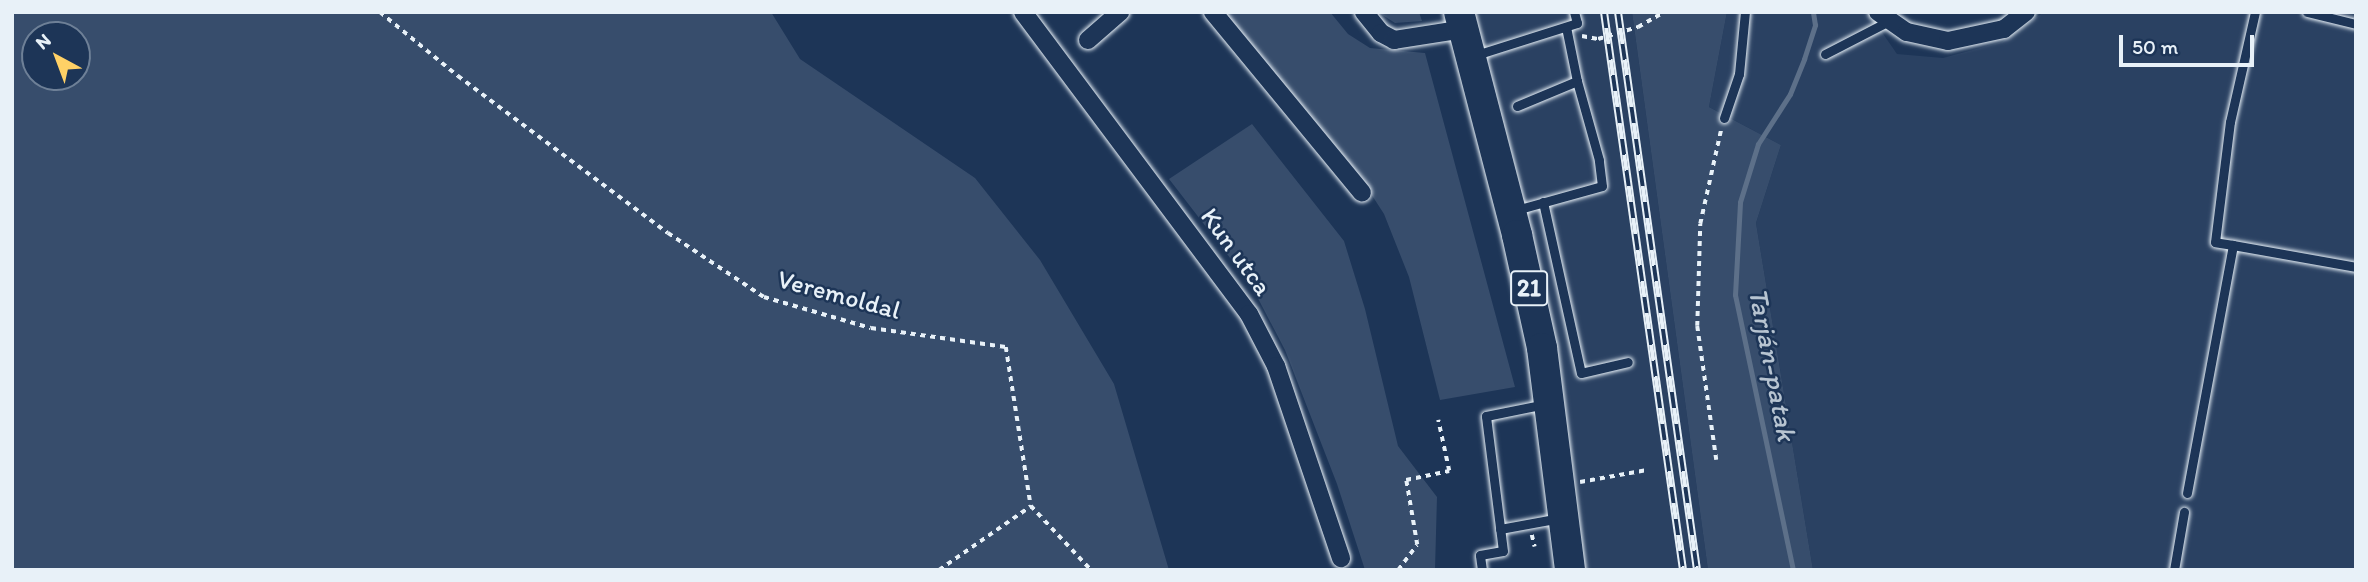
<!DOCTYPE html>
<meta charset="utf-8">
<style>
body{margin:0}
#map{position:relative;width:2368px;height:582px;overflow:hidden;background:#1d3557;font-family:Itim,sans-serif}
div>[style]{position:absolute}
.built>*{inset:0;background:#2a4162}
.green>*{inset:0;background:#374d6c}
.stream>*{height:5px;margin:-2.5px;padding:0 2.5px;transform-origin:2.5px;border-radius:2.5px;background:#5d7089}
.path>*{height:3.5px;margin-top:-1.75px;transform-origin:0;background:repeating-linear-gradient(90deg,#e8f1f8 0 5px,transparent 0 10px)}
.roads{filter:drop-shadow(0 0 2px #e8f1f8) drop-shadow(0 0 2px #e8f1f8)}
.lane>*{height:9px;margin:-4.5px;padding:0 4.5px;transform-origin:4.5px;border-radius:4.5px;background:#1d3557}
.street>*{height:18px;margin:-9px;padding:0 9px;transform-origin:9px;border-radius:9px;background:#1d3557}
.primary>*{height:30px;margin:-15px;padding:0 15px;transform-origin:15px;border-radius:15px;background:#1d3557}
.rail>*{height:8px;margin-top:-4px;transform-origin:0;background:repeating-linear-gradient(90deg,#1d3557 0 16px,#e8f1f8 0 32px);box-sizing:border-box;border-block:2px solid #e8f1f8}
span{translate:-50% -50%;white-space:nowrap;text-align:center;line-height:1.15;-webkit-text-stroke:5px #1d3557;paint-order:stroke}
.shield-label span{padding:2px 5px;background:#1d3557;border:2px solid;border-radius:5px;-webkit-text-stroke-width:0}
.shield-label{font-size:24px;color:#e8f1f8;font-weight:700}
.street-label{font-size:26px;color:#e8f1f8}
.water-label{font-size:28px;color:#b7c4d1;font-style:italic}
.frame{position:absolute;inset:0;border:14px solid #e8f1f8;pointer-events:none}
.north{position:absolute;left:21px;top:21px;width:70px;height:70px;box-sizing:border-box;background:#1d3557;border:2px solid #6e8097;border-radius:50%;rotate:319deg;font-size:19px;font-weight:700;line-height:28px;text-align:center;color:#e8f1f8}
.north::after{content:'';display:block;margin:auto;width:24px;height:32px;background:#ffd166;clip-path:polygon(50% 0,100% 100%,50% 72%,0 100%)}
.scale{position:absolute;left:2119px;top:35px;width:135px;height:32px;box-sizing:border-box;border:4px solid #e8f1f8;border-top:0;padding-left:9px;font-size:21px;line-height:24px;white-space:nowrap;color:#e8f1f8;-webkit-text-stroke:5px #1d3557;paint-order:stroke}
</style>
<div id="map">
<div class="built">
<i style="clip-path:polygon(1468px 12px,1632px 12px,1708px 570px,1584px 570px,1578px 494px,1541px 278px,1529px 221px)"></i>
<i style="clip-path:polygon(1727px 12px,1868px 12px,1897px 54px,1943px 58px,2002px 42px,2044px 12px,2356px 12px,2356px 570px,1813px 570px,1756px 223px,1781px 145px,1709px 107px)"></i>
</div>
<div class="green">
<i style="clip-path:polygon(evenodd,12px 12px,771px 12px,800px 59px,975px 178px,1040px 260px,1114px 384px,1169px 570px,12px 570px,12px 12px,77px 35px,77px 77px,35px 77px,35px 35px,77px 35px)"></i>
<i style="clip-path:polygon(1220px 12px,1330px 12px,1348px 34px,1370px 48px,1425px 53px,1515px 387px,1440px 400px,1409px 277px,1384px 214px,1364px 183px)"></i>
<i style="clip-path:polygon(1378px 12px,1419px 12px,1422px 21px,1395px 23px)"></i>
<i style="clip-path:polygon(1632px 12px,1727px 12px,1709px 107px,1781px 145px,1756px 223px,1813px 570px,1708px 570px)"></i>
<i style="clip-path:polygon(1252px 124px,1344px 241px,1365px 309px,1398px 446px,1437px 497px,1435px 570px,1365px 570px,1337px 484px,1285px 350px,1251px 285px,1169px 179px)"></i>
</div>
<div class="stream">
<i style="left:1793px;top:570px;width:281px;rotate:-101.9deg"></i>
<i style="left:1735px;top:295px;width:93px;rotate:-86.9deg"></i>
<i style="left:1740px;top:202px;width:61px;rotate:-72.8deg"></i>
<i style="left:1758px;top:144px;width:59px;rotate:-57.4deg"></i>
<i style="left:1790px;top:94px;width:38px;rotate:-68deg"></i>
<i style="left:1804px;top:59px;width:36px;rotate:-72deg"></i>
<i style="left:1815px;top:25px;width:13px;rotate:-99deg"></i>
</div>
<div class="path">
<i style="left:380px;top:12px;width:101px;rotate:39.4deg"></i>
<i style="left:458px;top:76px;width:262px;rotate:36.8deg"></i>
<i style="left:668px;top:233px;width:115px;rotate:33.7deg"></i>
<i style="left:764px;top:297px;width:111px;rotate:16.2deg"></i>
<i style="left:871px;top:328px;width:136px;rotate:8deg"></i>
<i style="left:1006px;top:347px;width:161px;rotate:81.1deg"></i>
<i style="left:1031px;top:506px;width:88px;rotate:46.8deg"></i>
<i style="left:1582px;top:36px;width:16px;rotate:11deg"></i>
<i style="left:1598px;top:39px;width:42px;rotate:-16.7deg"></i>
<i style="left:1638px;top:27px;width:30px;rotate:-30deg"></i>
<i style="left:1716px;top:460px;width:135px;rotate:-98.1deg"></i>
<i style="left:1697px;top:326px;width:102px;rotate:-88.3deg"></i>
<i style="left:1700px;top:224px;width:97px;rotate:-77.5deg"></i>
<i style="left:1580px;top:482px;width:68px;rotate:-10.2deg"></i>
<i style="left:1532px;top:535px;width:12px;rotate:76deg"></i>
<i style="left:939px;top:570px;width:112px;rotate:-34.8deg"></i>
<i style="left:1398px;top:570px;width:31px;rotate:-53deg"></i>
<i style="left:1417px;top:545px;width:66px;rotate:-99.6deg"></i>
<i style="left:1406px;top:480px;width:44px;rotate:-11.8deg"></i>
<i style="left:1449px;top:471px;width:52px;rotate:-102.2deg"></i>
</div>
<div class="roads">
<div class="lane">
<i style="left:2307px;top:12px;width:50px;rotate:13.8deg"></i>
<i style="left:1566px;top:27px;width:55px;rotate:78.5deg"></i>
<i style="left:1825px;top:54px;width:72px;rotate:-27.3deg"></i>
<i style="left:1476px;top:55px;width:106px;rotate:-17.6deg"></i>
<i style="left:1577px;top:23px;width:11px;rotate:-105deg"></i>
<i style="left:1724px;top:118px;width:46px;rotate:-71.2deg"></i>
<i style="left:1739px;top:74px;width:62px;rotate:-84.5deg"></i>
<i style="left:1543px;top:202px;width:175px;rotate:77.5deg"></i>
<i style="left:1581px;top:373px;width:48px;rotate:-13.2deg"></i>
<i style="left:1516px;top:210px;width:89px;rotate:-15.6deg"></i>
<i style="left:1602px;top:186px;width:26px;rotate:-97deg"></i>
<i style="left:1599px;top:160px;width:82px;rotate:-105.6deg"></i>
<i style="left:1577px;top:81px;width:65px;rotate:157.4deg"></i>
<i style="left:2233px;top:245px;width:18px;rotate:-171deg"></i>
<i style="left:2215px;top:242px;width:121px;rotate:-82.9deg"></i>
<i style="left:2230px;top:122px;width:113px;rotate:-77.2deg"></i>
<i style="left:2187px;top:493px;width:252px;rotate:-79.5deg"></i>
<i style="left:2233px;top:245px;width:125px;rotate:10.1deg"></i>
<i style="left:1500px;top:529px;width:61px;rotate:-10.4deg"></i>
<i style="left:1482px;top:570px;width:15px;rotate:-98deg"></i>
<i style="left:1480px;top:555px;width:23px;rotate:-10deg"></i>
<i style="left:1503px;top:551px;width:136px;rotate:-97.2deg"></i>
<i style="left:1486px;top:416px;width:60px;rotate:-11.5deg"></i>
<i style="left:2174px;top:570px;width:59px;rotate:-80.2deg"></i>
</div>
<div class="street">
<i style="left:1023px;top:12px;width:377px;rotate:53.2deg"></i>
<i style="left:1249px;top:314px;width:59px;rotate:62.6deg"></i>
<i style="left:1276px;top:366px;width:203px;rotate:71.3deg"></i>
<i style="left:1213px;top:12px;width:234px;rotate:50.5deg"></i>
<i style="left:1364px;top:12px;width:27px;rotate:51deg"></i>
<i style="left:1381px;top:33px;width:15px;rotate:28deg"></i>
<i style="left:1394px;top:40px;width:71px;rotate:-8.9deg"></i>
<i style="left:1878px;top:12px;width:35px;rotate:35deg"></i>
<i style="left:1907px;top:32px;width:42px;rotate:12.4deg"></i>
<i style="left:1948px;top:41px;width:57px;rotate:-12.1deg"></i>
<i style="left:2004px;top:29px;width:28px;rotate:-38deg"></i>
<i style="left:1088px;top:40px;width:43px;rotate:-41.2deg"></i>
</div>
<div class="primary">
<i style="left:1459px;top:12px;width:230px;rotate:75.4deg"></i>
<i style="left:1517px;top:235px;width:116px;rotate:77.5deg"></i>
<i style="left:1542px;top:348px;width:224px;rotate:82.8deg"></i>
</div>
</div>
<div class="rail">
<i style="left:1604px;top:12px;width:564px;rotate:81.94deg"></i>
<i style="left:1618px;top:12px;width:564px;rotate:81.94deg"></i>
</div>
<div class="shield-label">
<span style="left:1529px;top:288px">21</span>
</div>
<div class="street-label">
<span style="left:1236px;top:252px;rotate:54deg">Kun utca</span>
<span style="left:839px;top:295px;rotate:15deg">Veremoldal</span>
</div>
<div class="water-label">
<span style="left:1773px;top:364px;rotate:79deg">Tarján-patak</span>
</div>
<div class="frame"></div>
<div class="north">N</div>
<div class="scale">50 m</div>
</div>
